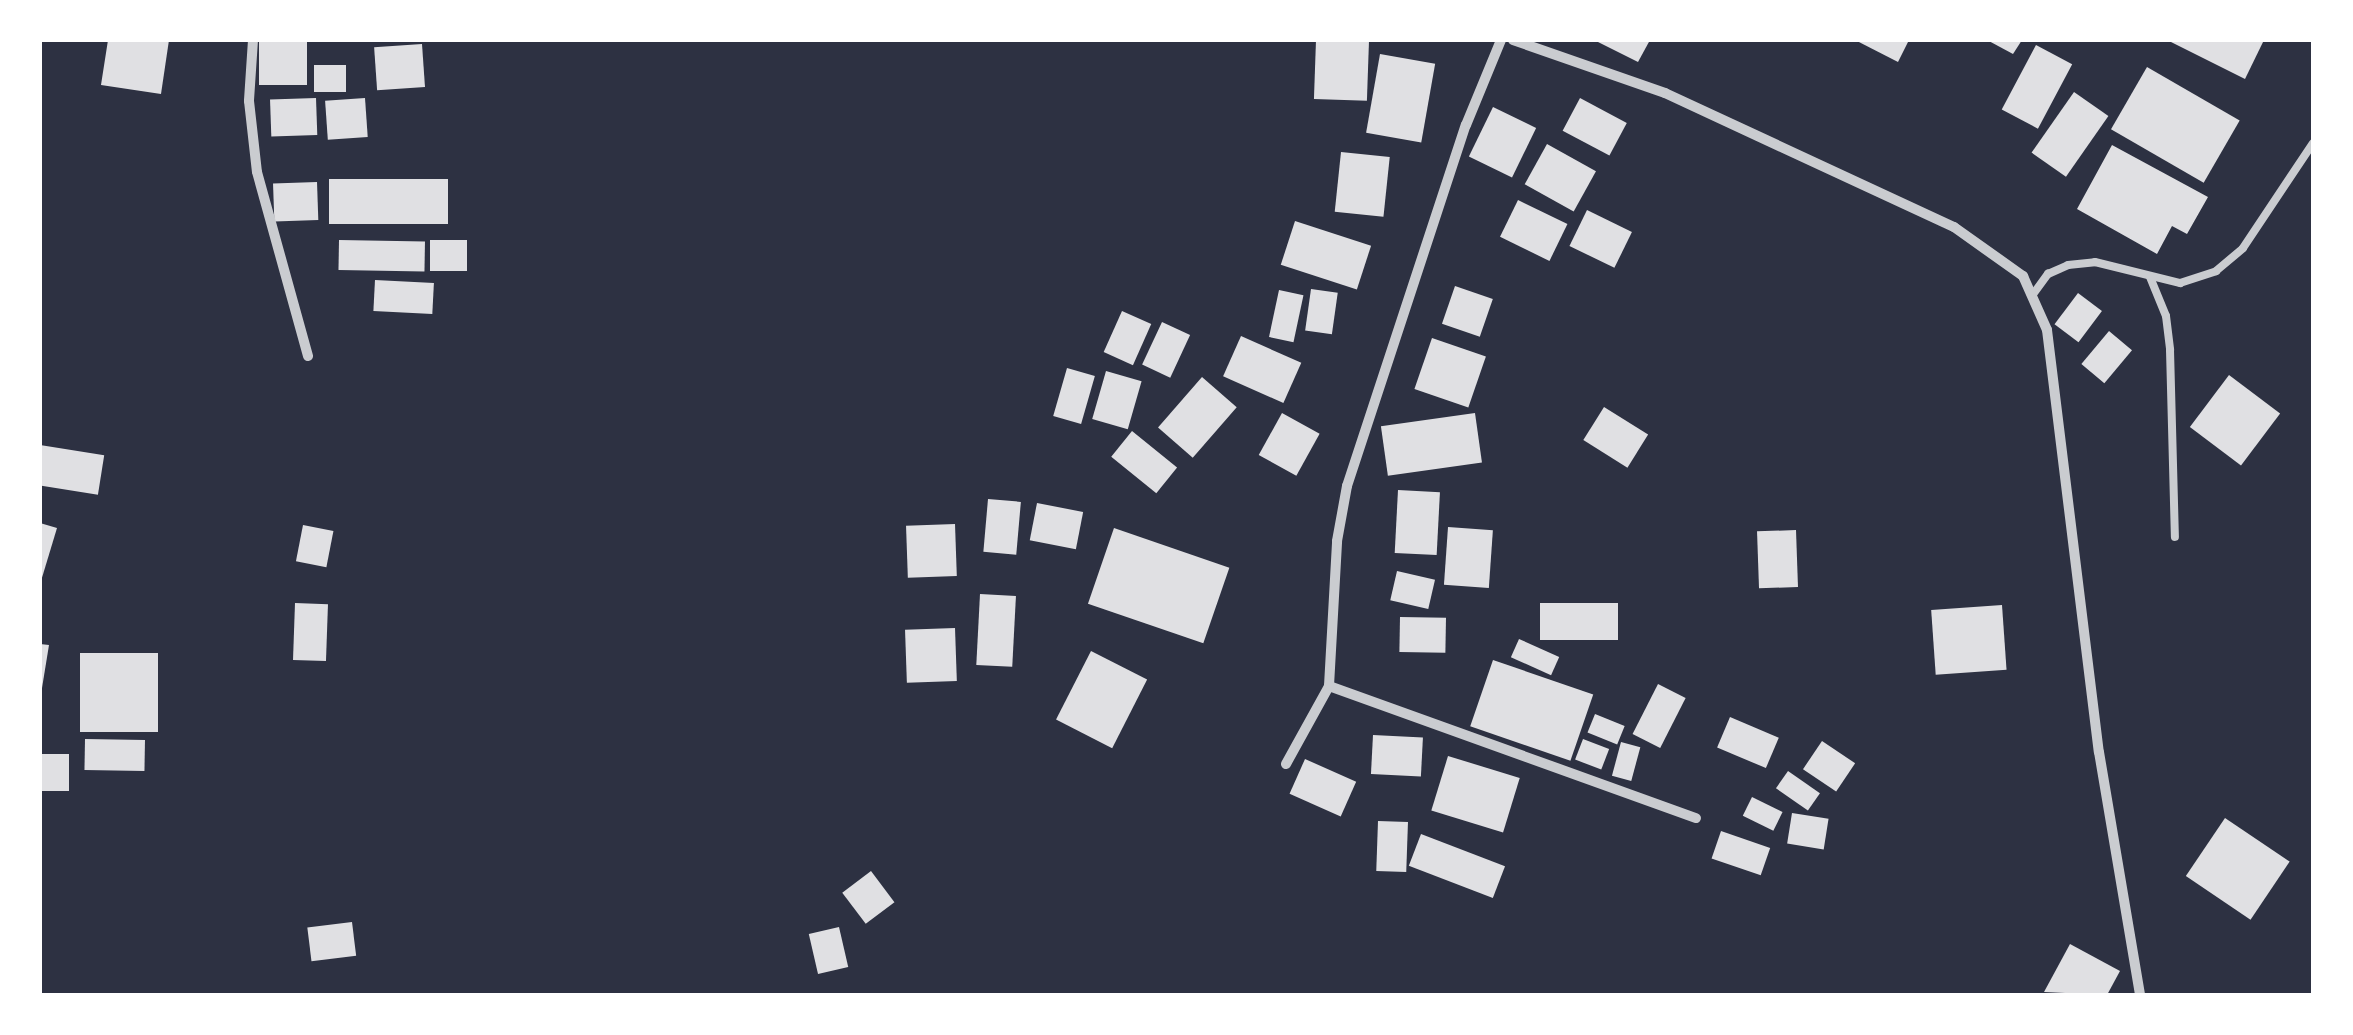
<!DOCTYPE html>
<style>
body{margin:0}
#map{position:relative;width:2353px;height:1035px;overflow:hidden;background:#2d3142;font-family:"DM Sans",sans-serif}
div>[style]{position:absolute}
.building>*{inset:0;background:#e0e0e3;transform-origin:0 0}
.service>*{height:8px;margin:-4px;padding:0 4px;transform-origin:4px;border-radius:4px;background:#caccd0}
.minor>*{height:10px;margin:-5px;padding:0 5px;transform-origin:5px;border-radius:5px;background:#caccd0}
span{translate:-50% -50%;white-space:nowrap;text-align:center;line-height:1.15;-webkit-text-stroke:10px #fff;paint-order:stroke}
.frame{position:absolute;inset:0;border:42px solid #fff;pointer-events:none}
</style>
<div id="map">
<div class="building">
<i style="clip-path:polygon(108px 40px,169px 40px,161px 94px,101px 85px)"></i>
<i style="left:259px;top:40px;width:48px;height:45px"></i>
<i style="left:1316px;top:40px;width:53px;height:59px;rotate:2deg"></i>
<i style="clip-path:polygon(1594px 40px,1650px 40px,1638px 62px)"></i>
<i style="clip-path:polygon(1855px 40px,1909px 40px,1898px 62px)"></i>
<i style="clip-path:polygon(1987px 40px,2022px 40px,2013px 54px)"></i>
<i style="clip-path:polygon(2167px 40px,2264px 40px,2245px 79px)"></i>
<i style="left:422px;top:44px;width:43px;height:48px;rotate:86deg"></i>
<i style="left:2036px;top:45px;width:41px;height:73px;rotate:28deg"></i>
<i style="left:1380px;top:54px;width:56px;height:80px;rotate:10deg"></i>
<i style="left:346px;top:65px;width:27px;height:32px;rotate:90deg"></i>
<i style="left:2147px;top:67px;width:107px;height:72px;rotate:30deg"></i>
<i style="left:2074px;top:92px;width:42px;height:74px;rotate:35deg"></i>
<i style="left:316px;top:98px;width:37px;height:46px;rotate:88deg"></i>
<i style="left:365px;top:98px;width:39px;height:40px;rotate:86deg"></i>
<i style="left:1580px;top:98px;width:53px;height:37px;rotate:28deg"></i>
<i style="left:1493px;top:107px;width:48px;height:55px;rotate:26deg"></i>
<i style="left:1547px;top:144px;width:56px;height:46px;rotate:29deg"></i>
<i style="clip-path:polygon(2112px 145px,2208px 197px,2187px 234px,2172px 226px,2157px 254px,2077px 209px)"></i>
<i style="left:1341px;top:152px;width:49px;height:60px;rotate:6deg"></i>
<i style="left:329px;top:179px;width:119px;height:45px"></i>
<i style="left:317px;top:182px;width:38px;height:44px;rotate:88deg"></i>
<i style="left:1518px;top:200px;width:55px;height:41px;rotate:26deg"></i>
<i style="left:1587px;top:210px;width:50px;height:40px;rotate:26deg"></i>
<i style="left:1295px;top:221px;width:80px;height:46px;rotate:18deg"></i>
<i style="left:339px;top:240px;width:86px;height:30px;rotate:1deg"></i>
<i style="left:430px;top:240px;width:37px;height:31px"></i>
<i style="left:375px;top:280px;width:59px;height:31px;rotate:3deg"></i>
<i style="left:1455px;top:286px;width:40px;height:40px;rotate:19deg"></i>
<i style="left:1311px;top:289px;width:27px;height:42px;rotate:8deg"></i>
<i style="left:1279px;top:290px;width:25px;height:48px;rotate:12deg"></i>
<i style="left:2078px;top:293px;width:30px;height:39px;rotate:37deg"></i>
<i style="left:1122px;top:311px;width:32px;height:45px;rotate:24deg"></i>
<i style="left:1162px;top:322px;width:31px;height:47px;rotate:25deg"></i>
<i style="left:2109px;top:331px;width:30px;height:43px;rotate:40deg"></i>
<i style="left:1241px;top:336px;width:66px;height:44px;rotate:24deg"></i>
<i style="left:1432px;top:338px;width:57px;height:54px;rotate:19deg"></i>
<i style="left:1067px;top:368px;width:29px;height:50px;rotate:16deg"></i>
<i style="left:1106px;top:371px;width:37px;height:50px;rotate:16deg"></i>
<i style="left:2229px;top:375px;width:64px;height:65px;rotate:37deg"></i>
<i style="left:1202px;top:377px;width:46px;height:67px;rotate:41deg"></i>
<i style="left:1604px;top:407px;width:52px;height:39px;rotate:32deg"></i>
<i style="left:1282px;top:413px;width:43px;height:48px;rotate:29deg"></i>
<i style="left:1475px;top:413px;width:50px;height:95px;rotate:82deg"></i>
<i style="left:1132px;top:431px;width:58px;height:33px;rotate:39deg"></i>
<i style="left:40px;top:445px;width:65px;height:40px;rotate:9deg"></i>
<i style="left:1398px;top:490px;width:42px;height:63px;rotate:3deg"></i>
<i style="left:988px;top:499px;width:33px;height:53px;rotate:5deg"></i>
<i style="left:1037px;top:503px;width:47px;height:38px;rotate:11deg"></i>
<i style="clip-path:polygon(40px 523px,57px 528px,41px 581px,40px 581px)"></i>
<i style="left:955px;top:524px;width:52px;height:49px;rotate:88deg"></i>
<i style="left:303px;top:525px;width:31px;height:37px;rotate:11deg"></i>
<i style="left:1448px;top:527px;width:45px;height:58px;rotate:4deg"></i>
<i style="left:1114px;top:528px;width:122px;height:80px;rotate:19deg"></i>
<i style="left:1796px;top:530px;width:57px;height:39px;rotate:88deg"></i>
<i style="left:1397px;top:571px;width:39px;height:30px;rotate:13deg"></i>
<i style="left:980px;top:594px;width:36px;height:71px;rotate:3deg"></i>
<i style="left:295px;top:603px;width:33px;height:57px;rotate:2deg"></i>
<i style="left:1618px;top:603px;width:37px;height:78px;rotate:90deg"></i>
<i style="left:2002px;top:605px;width:65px;height:71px;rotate:86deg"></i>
<i style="left:1400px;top:617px;width:46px;height:35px;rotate:1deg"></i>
<i style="left:955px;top:628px;width:53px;height:50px;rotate:88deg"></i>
<i style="left:1519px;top:639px;width:44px;height:20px;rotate:24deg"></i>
<i style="clip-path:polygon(40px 644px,49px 645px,42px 688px,40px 688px)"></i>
<i style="left:1091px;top:651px;width:63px;height:77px;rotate:27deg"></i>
<i style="left:80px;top:653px;width:78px;height:79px"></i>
<i style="left:1493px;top:660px;width:106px;height:70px;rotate:19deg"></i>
<i style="left:1658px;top:684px;width:31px;height:56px;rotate:27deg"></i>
<i style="left:1595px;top:714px;width:32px;height:20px;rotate:22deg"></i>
<i style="left:1730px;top:717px;width:53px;height:33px;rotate:23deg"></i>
<i style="left:1373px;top:735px;width:50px;height:39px;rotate:3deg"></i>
<i style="left:85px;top:739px;width:60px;height:31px;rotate:1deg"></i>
<i style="left:1583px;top:739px;width:28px;height:22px;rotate:21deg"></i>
<i style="left:1822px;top:741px;width:40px;height:34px;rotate:34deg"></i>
<i style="left:1621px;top:742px;width:20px;height:35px;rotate:15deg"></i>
<i style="left:69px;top:754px;width:37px;height:29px;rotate:90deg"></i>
<i style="left:1448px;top:756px;width:75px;height:57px;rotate:17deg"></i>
<i style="left:1305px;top:759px;width:56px;height:38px;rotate:24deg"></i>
<i style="left:1788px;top:771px;width:39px;height:21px;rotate:35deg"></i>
<i style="left:1752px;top:797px;width:34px;height:21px;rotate:26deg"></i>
<i style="left:1792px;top:813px;width:37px;height:31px;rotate:9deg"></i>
<i style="left:2225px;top:818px;width:78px;height:70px;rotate:34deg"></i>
<i style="left:1378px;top:821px;width:30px;height:50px;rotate:2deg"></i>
<i style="left:1721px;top:831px;width:52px;height:29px;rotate:19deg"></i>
<i style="left:1421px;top:834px;width:90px;height:34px;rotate:21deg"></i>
<i style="left:871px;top:871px;width:39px;height:36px;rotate:53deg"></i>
<i style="left:352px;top:922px;width:34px;height:45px;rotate:83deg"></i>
<i style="left:839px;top:927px;width:41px;height:31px;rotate:77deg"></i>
<i style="clip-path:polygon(2070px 944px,2120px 971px,2107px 995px,2044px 992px)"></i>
</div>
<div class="service">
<i style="left:2150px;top:277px;width:42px;rotate:67.7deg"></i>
<i style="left:2166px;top:316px;width:34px;rotate:83deg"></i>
<i style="left:2170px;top:350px;width:187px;rotate:88.5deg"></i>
<i style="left:2034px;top:293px;width:24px;rotate:-54deg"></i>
<i style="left:2048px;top:274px;width:22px;rotate:-24deg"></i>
<i style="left:2068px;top:265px;width:27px;rotate:-6deg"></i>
<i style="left:2095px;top:262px;width:88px;rotate:13.9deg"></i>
<i style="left:2180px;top:283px;width:38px;rotate:-18deg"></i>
<i style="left:2216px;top:271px;width:35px;rotate:-40deg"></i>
<i style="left:2243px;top:248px;width:126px;rotate:-56.3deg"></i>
</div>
<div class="minor">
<i style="left:253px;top:40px;width:61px;rotate:93.8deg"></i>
<i style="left:249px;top:101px;width:71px;rotate:83.6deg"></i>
<i style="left:257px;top:172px;width:191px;rotate:74.5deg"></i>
<i style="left:1513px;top:40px;width:161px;rotate:19.2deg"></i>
<i style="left:1665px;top:93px;width:319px;rotate:24.9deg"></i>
<i style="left:1954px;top:227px;width:85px;rotate:35.4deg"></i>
<i style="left:2023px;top:276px;width:59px;rotate:66deg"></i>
<i style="left:2047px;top:330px;width:425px;rotate:83deg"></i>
<i style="left:2099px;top:752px;width:246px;rotate:80.4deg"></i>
<i style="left:1329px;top:686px;width:390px;rotate:19.8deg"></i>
<i style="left:1286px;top:764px;width:89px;rotate:-61.1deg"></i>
<i style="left:1329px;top:686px;width:145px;rotate:-86.8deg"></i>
<i style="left:1337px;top:541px;width:56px;rotate:-79.7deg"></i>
<i style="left:1347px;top:486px;width:380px;rotate:-71.8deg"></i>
<i style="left:1466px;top:125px;width:92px;rotate:-67.6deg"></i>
</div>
<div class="frame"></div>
</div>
